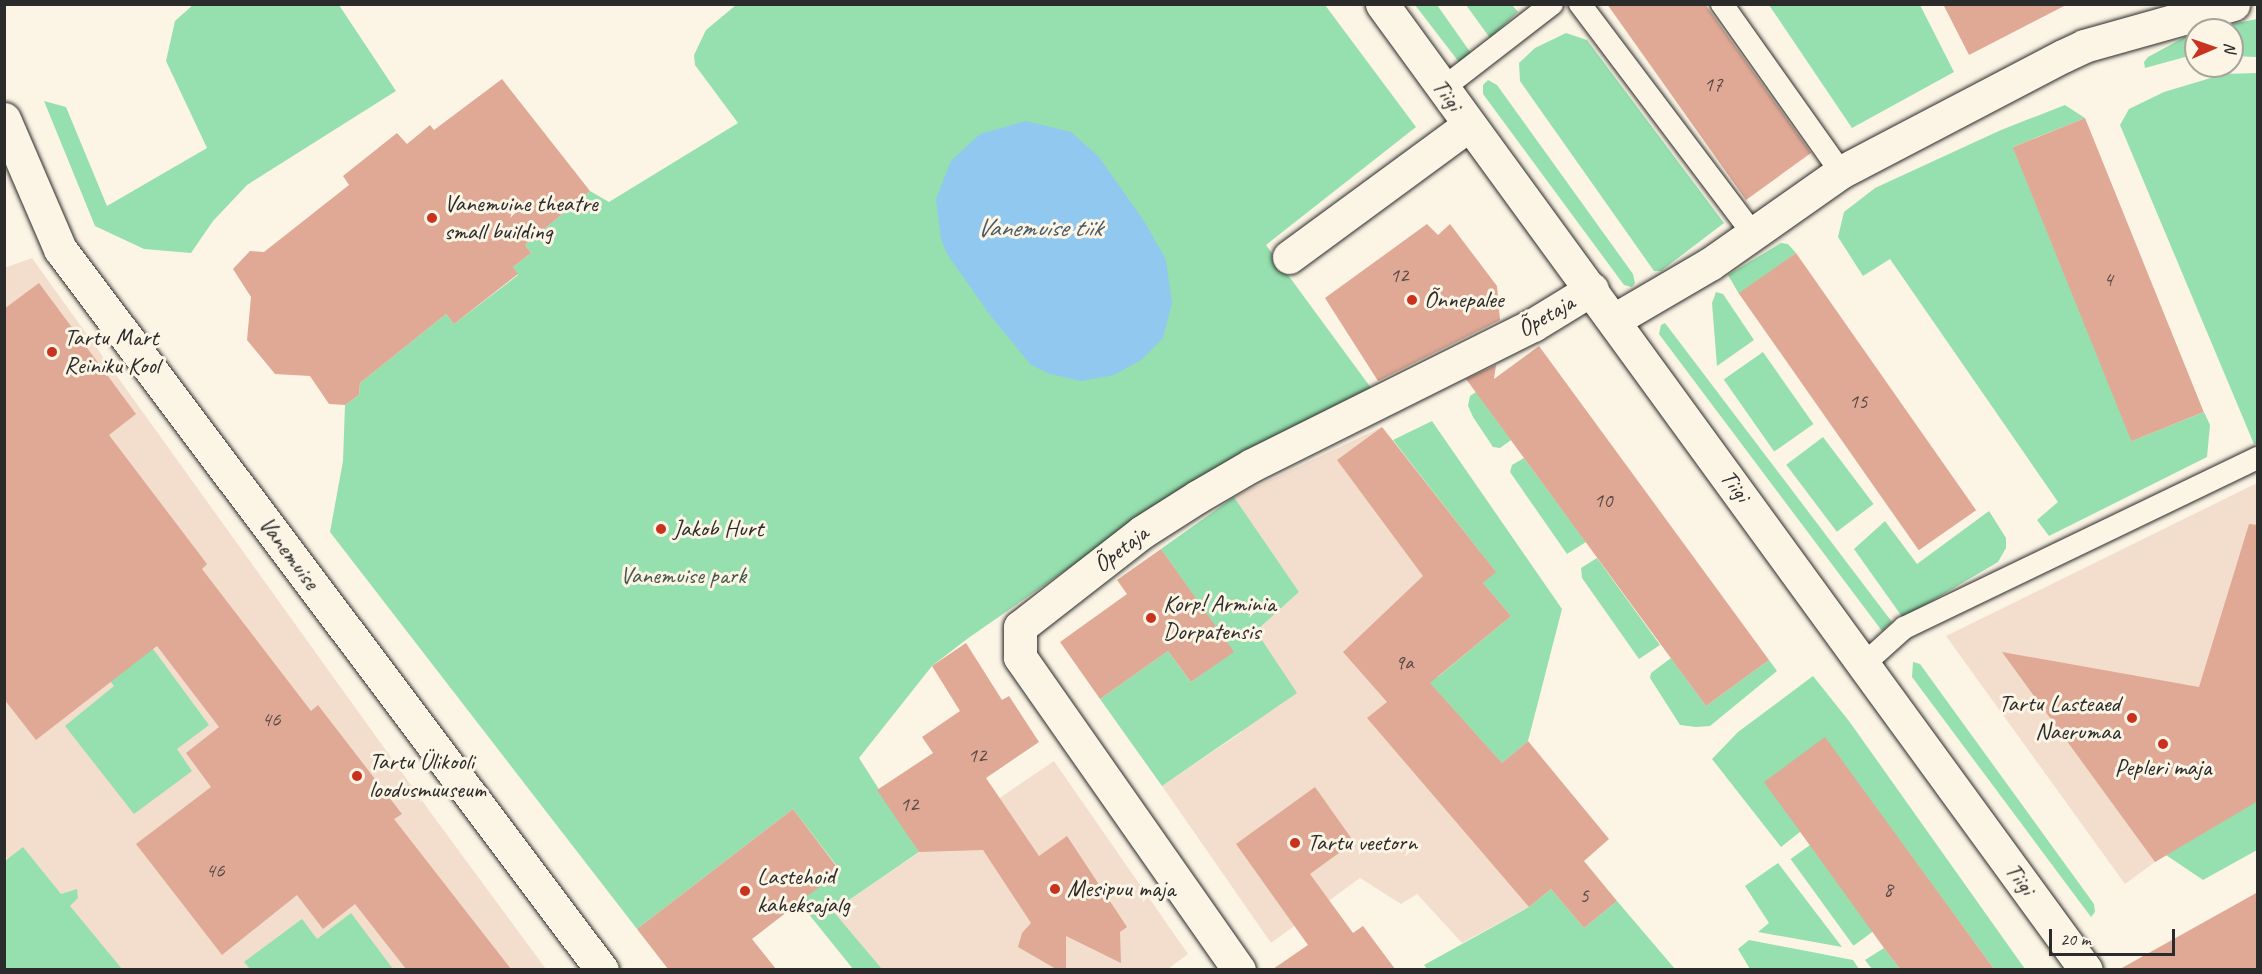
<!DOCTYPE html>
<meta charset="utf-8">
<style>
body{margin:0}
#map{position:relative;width:2262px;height:974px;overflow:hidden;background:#fcf5e5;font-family:Caveat,sans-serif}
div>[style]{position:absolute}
.built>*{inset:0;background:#f3decd}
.green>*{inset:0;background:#96dfaf;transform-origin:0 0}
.water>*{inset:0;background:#91c8ef}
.building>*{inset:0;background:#dfa995;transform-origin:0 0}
.roads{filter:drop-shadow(0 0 2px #2b2b2b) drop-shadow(0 0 2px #2b2b2b)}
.lane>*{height:22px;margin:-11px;padding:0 11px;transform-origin:11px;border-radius:11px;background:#fcf5e5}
.street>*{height:33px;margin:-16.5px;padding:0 16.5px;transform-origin:16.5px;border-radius:16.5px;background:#fcf5e5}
.dots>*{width:16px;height:16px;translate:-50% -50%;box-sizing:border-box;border:3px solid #fcf5e5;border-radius:50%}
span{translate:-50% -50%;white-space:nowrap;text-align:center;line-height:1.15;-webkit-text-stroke:6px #fcf5e5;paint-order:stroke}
.number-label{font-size:21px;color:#584a46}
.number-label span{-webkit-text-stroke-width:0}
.street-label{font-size:24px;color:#2b2b2b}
.poi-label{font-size:24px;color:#2b2b2b}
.left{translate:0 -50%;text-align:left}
.right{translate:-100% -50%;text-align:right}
.park-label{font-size:24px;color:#46584c}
.water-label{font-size:26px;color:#4a5a66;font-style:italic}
.frame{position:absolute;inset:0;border:6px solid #2b2b2b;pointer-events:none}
.north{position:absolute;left:2184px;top:18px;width:60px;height:60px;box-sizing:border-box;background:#fcf5e5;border:2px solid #a8a49b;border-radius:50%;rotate:88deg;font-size:16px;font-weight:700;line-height:24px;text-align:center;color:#2b2b2b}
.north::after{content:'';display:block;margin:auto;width:21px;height:27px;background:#c8321e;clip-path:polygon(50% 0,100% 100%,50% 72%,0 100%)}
.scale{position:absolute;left:2049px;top:929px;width:126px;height:27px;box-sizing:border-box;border:3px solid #2b2b2b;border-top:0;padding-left:8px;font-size:18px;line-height:21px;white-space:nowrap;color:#2b2b2b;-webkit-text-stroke:4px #fcf5e5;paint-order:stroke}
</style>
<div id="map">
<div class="built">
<i style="clip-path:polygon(32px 258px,431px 813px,546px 969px,93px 969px,5px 856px,4px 268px)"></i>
<i style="clip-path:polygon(1382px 427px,1496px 572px,1484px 583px,1511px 616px,1529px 907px,1462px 943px,1417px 894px,1401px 904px,1360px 878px,1271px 943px,1162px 786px,1242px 732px,1256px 631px,1299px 592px,1234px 497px)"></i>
<i style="clip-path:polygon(2257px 483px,2257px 801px,2155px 862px,2125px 884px,1946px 636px)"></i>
<i style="clip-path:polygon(1054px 761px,1188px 954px,1168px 969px,882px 969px,833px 911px)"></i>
</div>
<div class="green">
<i style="clip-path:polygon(194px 4px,339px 5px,396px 91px,247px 185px,213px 221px,191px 253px,144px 249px,95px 226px,44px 101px,66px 107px,107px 206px,207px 148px,166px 61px,175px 21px)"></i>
<i style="clip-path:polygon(736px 5px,1325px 5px,1416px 127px,1266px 245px,1374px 392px,1076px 563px,967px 639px,932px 666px,859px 758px,919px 852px,833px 911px,882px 969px,853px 969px,799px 902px,840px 870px,793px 809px,637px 929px,330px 532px,343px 461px,345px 405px,359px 395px,360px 383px,446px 314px,454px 324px,518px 275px,513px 267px,531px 253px,525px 245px,590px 191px,609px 202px,738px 123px,695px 65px,694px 55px,706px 30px)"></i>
<i style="clip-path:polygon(1415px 5px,1437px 5px,1473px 56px,1462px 66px)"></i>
<i style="clip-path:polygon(1466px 5px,1512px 5px,1518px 12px,1490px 38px)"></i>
<i style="clip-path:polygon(1769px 5px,1920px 5px,1954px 72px,1852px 128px)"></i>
<i style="clip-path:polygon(2257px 19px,2257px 57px,2232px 56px,2232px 30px,2202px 30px)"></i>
<i style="clip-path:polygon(2196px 31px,2196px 54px,2145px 68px,2144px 62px,2148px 57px)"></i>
<i style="clip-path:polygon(1566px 33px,1587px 40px,1724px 223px,1661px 271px,1654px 271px,1520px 81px,1519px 63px,1535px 48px)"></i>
<i style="clip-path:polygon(2257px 73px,2258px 443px,2254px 444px,2120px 125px,2129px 109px,2164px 92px,2224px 74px)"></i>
<i style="clip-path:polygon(1488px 80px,1497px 85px,1633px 274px,1635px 283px,1632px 287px,1624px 285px,1483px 94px,1483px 85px)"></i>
<i style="clip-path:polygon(2065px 105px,2085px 118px,2013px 147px,2132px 441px,2204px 412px,2210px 425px,2207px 457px,2049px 536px,2037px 520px,2058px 502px,1890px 259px,1863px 276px,1838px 237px,1844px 212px,1875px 188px,2001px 130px)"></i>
<i style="clip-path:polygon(1781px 243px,1788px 244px,1796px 253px,1739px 294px,1728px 275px)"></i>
<i style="clip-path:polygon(1716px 292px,1723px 294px,1754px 340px,1717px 366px,1712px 303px)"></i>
<i style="clip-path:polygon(1665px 323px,1892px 622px,1882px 631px,1659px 334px,1661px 325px)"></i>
<i style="left:1763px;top:352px;width:88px;height:48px;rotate:55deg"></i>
<i style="clip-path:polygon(1476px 392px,1511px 440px,1500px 448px,1493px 447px,1473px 417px,1468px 406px,1470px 396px)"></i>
<i style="clip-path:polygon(1432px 421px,1562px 609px,1528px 741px,1502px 763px,1426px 679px,1438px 677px,1511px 616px,1483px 583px,1495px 571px,1393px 440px)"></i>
<i style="left:1823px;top:437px;width:84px;height:46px;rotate:53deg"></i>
<i style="clip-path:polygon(1524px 458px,1586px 542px,1567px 554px,1510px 472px,1512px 465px)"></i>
<i style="clip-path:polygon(1234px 497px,1299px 592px,1256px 631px,1297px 693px,1162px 786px,1100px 699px,1168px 651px,1191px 682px,1233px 652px,1161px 549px)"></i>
<i style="clip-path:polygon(1989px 511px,2006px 538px,2006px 548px,1998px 562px,1903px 618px,1854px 549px,1885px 521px,1917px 564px)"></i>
<i style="clip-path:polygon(1597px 558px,1660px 645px,1639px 659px,1582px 578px,1581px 568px)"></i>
<i style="clip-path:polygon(134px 623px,209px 725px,177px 749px,192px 771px,134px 814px,65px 726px,114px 686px,92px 657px)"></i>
<i style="clip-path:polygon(1671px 658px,1706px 706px,1769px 660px,1777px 671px,1710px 726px,1696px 727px,1680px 725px,1650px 678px,1651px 673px)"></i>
<i style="clip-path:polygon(1913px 662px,1920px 664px,2094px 904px,2095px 912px,2091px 917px,1912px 677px)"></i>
<i style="clip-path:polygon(1813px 676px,1849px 721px,2025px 969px,1994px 969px,1825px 738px,1800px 832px,1781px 847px,1712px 759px,1738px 732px)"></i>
<i style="clip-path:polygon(2257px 801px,2257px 850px,2203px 880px,2166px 855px)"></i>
<i style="left:1810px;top:845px;width:107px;height:24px;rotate:54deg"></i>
<i style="clip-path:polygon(23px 847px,61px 894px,77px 889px,78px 898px,70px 906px,122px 969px,5px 969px,5px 861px)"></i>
<i style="clip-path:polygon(1778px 863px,1842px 947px,1758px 932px,1769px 923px,1745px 886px)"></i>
<i style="clip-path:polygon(1551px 889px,1584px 928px,1617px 901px,1675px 969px,1428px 970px,1424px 965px,1529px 907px)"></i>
<i style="clip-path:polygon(351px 913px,393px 969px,250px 969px,244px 962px,302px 919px,317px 939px)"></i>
<i style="clip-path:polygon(1749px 940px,1853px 960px,1859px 969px,1750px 969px,1738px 949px)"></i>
<i style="clip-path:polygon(1884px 948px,1900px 969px,1872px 969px,1865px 960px)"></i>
</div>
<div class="water">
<i style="clip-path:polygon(1026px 121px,1071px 132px,1099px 157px,1144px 221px,1166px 260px,1172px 303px,1163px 338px,1141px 360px,1114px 375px,1081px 381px,1047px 373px,1030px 364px,990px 315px,947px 254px,941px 239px,936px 199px,951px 161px,980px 134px)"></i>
</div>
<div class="building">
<i style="clip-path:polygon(1607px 4px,1705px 4px,1811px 153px,1746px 200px)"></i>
<i style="clip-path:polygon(1943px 4px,2068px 4px,1969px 55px)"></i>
<i style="clip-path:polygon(502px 79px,590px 191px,525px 245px,531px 253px,513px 267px,518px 274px,454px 324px,446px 314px,360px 383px,359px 395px,345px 405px,329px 404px,310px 376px,275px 374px,247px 340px,251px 297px,233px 269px,250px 251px,264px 252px,349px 185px,343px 176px,397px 133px,407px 144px,430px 125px,434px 130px)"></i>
<i style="left:2085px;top:118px;width:317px;height:78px;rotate:68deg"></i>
<i style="clip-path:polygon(1427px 224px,1438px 235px,1450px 224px,1497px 286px,1500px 320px,1378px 381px,1325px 298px)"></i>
<i style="left:1796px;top:253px;width:314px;height:70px;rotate:55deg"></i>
<i style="clip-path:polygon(39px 283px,136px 414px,109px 435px,207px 564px,202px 569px,311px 711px,318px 705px,402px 814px,394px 819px,511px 969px,406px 969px,355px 904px,323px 929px,297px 895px,222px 955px,136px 844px,211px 787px,186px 753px,219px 727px,157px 646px,36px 740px,4px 699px,4px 309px)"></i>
<i style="clip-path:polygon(1539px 346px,1769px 660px,1706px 706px,1466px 379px,1496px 365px,1494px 379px)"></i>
<i style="clip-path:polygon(1382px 427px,1496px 572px,1483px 583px,1511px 616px,1430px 683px,1502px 763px,1528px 741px,1609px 839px,1584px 861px,1617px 901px,1584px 928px,1551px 889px,1529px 907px,1367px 718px,1387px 702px,1343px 652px,1423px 576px,1337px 460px)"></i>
<i style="clip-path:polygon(2249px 524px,2258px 525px,2258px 801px,2155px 862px,2002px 652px,2199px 687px)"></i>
<i style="clip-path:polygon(1161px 549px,1234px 652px,1191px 682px,1168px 651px,1100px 699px,1060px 642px,1127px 594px,1117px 580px)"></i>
<i style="clip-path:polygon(966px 643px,1002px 700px,1009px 696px,1039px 742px,986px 778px,1039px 856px,1067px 836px,1127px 927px,1120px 932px,1121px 963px,1066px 936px,1066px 969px,1056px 969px,1018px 947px,1022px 933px,1031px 923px,983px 850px,919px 852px,877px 790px,933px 753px,922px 737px,960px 711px,932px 666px)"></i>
<i style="clip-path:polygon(1825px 737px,1994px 969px,1900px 969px,1884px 948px,1764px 782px)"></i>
<i style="clip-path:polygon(1315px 787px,1354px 842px,1310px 874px,1353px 933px,1363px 926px,1395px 969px,1273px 969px,1308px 945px,1236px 844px)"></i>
<i style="clip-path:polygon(793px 809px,840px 871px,752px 939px,776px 969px,668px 969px,637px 929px)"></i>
<i style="clip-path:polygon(2258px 892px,2258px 969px,2120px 969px)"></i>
</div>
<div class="roads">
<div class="lane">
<i style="left:1580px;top:4px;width:289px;rotate:53deg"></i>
<i style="left:1722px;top:4px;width:206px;rotate:54.7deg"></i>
<i style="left:1442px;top:89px;width:139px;rotate:-37.7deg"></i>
<i style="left:1864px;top:664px;width:54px;rotate:-42deg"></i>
<i style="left:1904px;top:628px;width:393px;rotate:-25.7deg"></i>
</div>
<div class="street">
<i style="left:1382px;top:4px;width:1195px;rotate:53.92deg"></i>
<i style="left:4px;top:119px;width:142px;rotate:66.7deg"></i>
<i style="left:60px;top:249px;width:902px;rotate:53.07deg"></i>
<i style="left:1289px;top:257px;width:223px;rotate:-36.3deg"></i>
<i style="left:1614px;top:320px;width:111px;rotate:-30.3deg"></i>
<i style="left:1710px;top:264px;width:160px;rotate:-35.1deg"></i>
<i style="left:1841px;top:172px;width:250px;rotate:-27.6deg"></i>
<i style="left:2063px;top:56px;width:23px;rotate:-25deg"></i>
<i style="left:2084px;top:46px;width:155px;rotate:-15.7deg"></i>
<i style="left:1239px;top:970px;width:382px;rotate:-125deg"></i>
<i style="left:1020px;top:657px;width:30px;rotate:-90deg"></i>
<i style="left:1020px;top:627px;width:155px;rotate:-37.9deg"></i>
<i style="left:1142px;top:532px;width:65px;rotate:-32.5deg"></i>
<i style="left:1197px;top:497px;width:64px;rotate:-30.2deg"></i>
<i style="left:1252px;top:465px;width:314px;rotate:-26.5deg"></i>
<i style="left:1533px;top:325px;width:69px;rotate:-31.4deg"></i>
</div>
</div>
<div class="dots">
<i style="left:432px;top:218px;background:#c8321e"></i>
<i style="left:1412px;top:300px;background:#c8321e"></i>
<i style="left:52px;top:352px;background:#c8321e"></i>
<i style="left:661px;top:529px;background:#c8321e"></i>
<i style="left:1151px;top:618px;background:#c8321e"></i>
<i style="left:2132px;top:718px;background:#c8321e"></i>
<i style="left:2163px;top:744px;background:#c8321e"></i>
<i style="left:357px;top:776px;background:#c8321e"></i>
<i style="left:1295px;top:843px;background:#c8321e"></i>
<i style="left:1055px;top:889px;background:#c8321e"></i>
<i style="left:745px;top:891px;background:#c8321e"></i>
</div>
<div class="number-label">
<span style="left:1713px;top:84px">17</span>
<span style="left:1399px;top:275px">12</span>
<span style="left:2108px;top:279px">4</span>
<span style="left:1858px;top:401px">15</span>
<span style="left:1603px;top:500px">10</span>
<span style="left:1404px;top:662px">9a</span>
<span style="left:271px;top:719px">46</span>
<span style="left:977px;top:755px">12</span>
<span style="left:909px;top:804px">12</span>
<span style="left:215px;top:870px">46</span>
<span style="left:1888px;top:889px">8</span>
<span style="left:1584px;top:895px">5</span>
</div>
<div class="street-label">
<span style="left:1447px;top:95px;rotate:54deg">Tiigi</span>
<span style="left:1546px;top:316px;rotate:-30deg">Õpetaja</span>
<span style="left:1735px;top:486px;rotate:54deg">Tiigi</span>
<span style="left:1121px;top:549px;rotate:-37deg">Õpetaja</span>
<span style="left:289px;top:553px;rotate:53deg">Vanemuise</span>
<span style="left:2020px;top:879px;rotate:54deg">Tiigi</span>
</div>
<div class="poi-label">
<span class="left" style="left:444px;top:218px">Vanemuine theatre<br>small building</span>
<span class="left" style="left:1424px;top:300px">Õnnepalee</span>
<span class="left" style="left:64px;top:352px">Tartu Mart<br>Reiniku Kool</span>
<span class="left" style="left:673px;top:529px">Jakob Hurt</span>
<span class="left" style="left:1163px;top:618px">Korp! Arminia<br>Dorpatensis</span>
<span class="right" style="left:2120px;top:718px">Tartu Lasteaed<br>Naerumaa</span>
<span class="left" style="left:369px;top:776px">Tartu Ülikooli<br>loodusmuuseum</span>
<span style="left:2163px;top:768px">Pepleri maja</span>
<span class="left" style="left:1307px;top:843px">Tartu veetorn</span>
<span class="left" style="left:757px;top:891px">Lastehoid<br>kaheksajalg</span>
<span class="left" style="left:1067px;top:889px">Mesipuu maja</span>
</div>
<div class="park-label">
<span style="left:683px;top:576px">Vanemuise park</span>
</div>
<div class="water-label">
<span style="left:1039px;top:228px">Vanemuise tiik</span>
</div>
<div class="frame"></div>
<div class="north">N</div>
<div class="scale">20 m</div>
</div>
